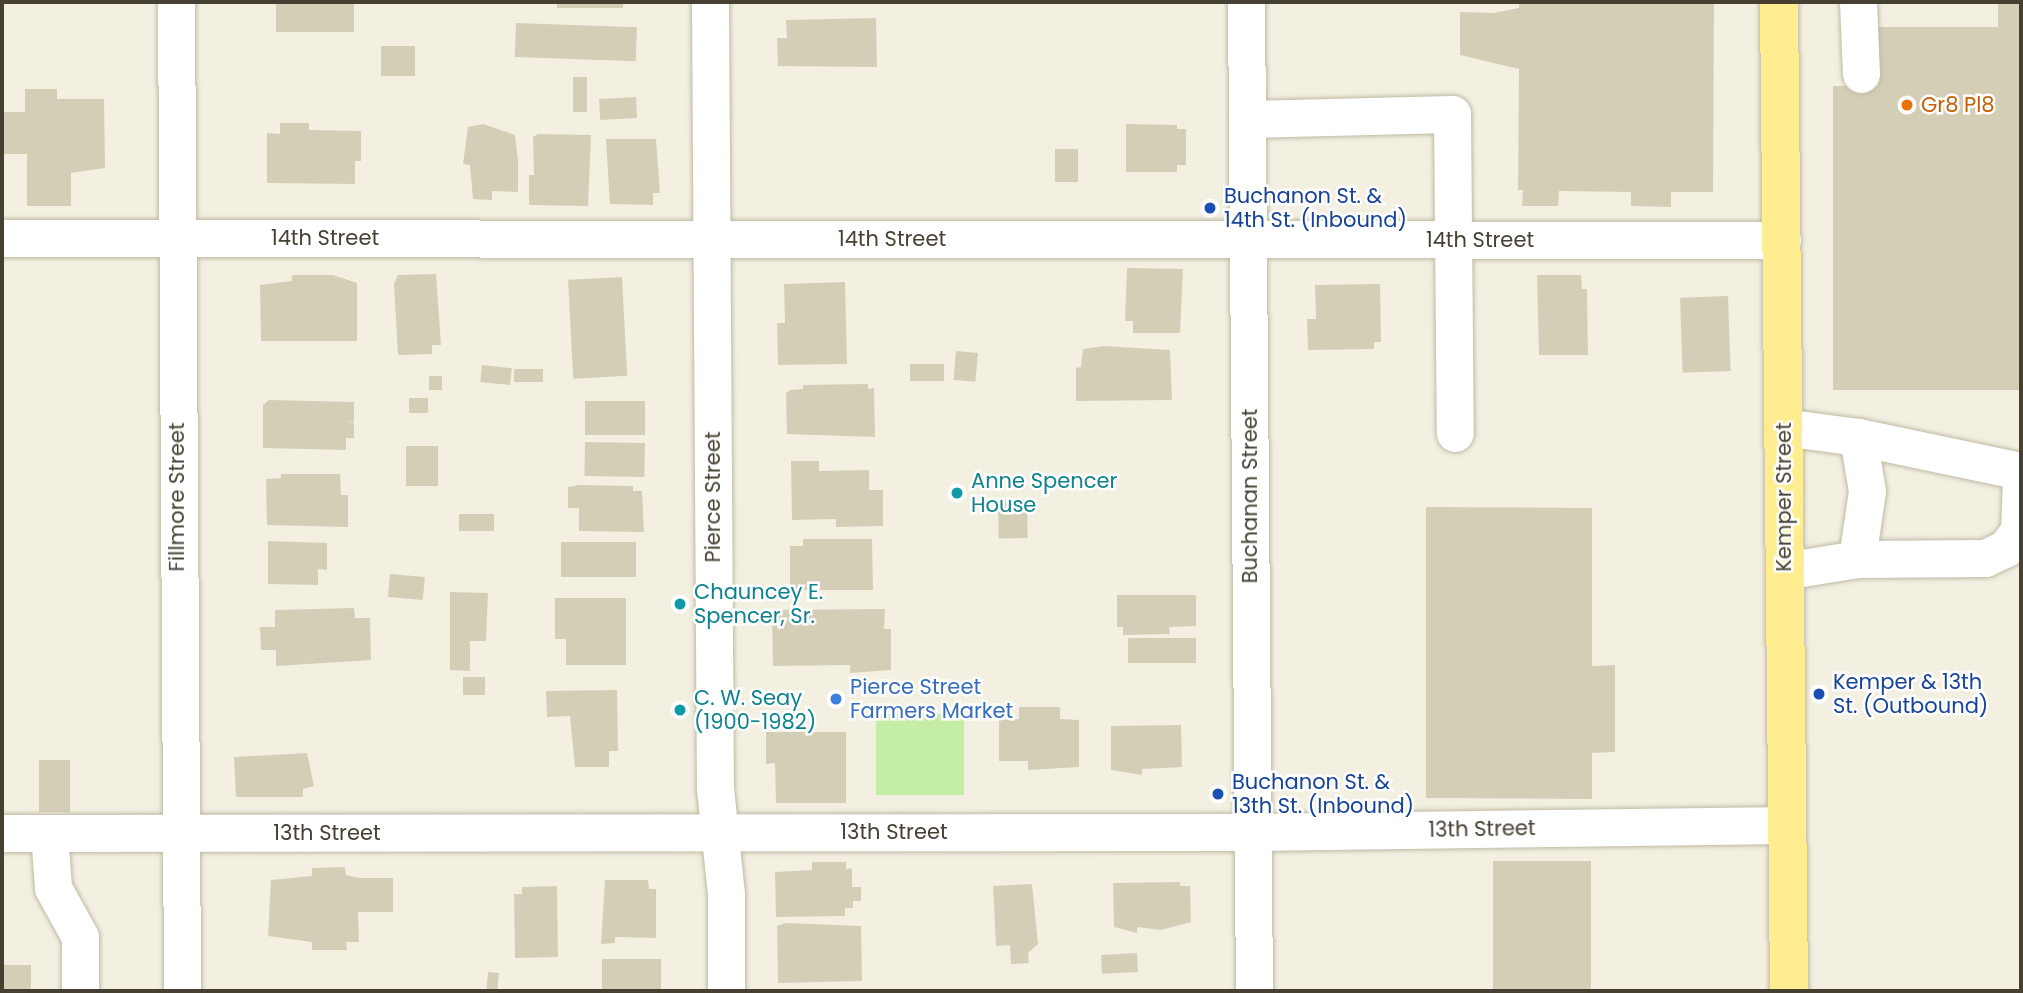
<!DOCTYPE html>
<style>
body{margin:0}
#map{position:relative;width:2023px;height:993px;overflow:hidden;background:#f3f0e2;font-family:Poppins,sans-serif}
div>[style]{position:absolute}
.green>*{inset:0;background:#c4eda6;transform-origin:0 0}
.building>*{inset:0;background:#d5ceb7;transform-origin:0 0}
.roads{filter:drop-shadow(0 0 2px #bfbaa4) drop-shadow(0 0 2px #bfbaa4)}
.minor>*{height:37px;margin:-18.5px;padding:0 18.5px;transform-origin:18.5px;border-radius:18.5px;background:#fff}
.major>*{height:38px;margin:-19px;padding:0 19px;transform-origin:19px;border-radius:19px;background:#ffed90}
.dots>*{width:19px;height:19px;translate:-50% -50%;box-sizing:border-box;border:4px solid #fff;border-radius:50%}
span{translate:-50% -50%;white-space:nowrap;text-align:center;line-height:1.15;-webkit-text-stroke:5px #fff;paint-order:stroke}
.food-label{font-size:21px;color:#c56008}
.left{translate:0 -50%;text-align:left}
.transit-label{font-size:21px;color:#164399}
.street-label{font-size:21px;color:#454032}
.culture-label{font-size:21px;color:#0d838f}
.shop-label{font-size:21px;color:#366cbe}
.frame{position:absolute;inset:0;border:4px solid #454032;pointer-events:none}
</style>
<div id="map">
<div class="green">
<i style="left:876px;top:714px;width:88px;height:81px"></i>
</div>
<div class="building">
<i style="left:276px;top:2px;width:78px;height:30px"></i>
<i style="left:557px;top:2px;width:66px;height:6px"></i>
<i style="clip-path:polygon(1519px 2px,1714px 2px,1713px 192px,1671px 192px,1671px 207px,1631px 206px,1631px 192px,1559px 191px,1558px 206px,1522px 206px,1523px 190px,1518px 190px,1519px 69px,1460px 55px,1460px 12px,1493px 13px,1519px 8px)"></i>
<i style="clip-path:polygon(1998px 2px,2021px 2px,2021px 390px,1833px 390px,1833px 86px,1878px 86px,1877px 27px,1998px 27px)"></i>
<i style="clip-path:polygon(876px 18px,877px 67px,778px 66px,777px 38px,787px 38px,786px 20px)"></i>
<i style="left:516px;top:23px;width:121px;height:34px;rotate:2deg"></i>
<i style="left:381px;top:46px;width:34px;height:30px"></i>
<i style="left:573px;top:77px;width:14px;height:35px"></i>
<i style="clip-path:polygon(25px 89px,57px 89px,57px 99px,104px 99px,105px 168px,71px 173px,71px 206px,27px 206px,27px 154px,2px 154px,2px 112px,25px 112px)"></i>
<i style="left:636px;top:97px;width:21px;height:37px;rotate:87deg"></i>
<i style="clip-path:polygon(280px 123px,309px 123px,309px 130px,361px 131px,361px 161px,355px 161px,355px 184px,267px 183px,267px 133px,280px 134px)"></i>
<i style="clip-path:polygon(483px 124px,515px 135px,518px 160px,518px 192px,492px 191px,492px 200px,473px 199px,470px 165px,463px 164px,468px 127px)"></i>
<i style="clip-path:polygon(1126px 124px,1177px 125px,1177px 129px,1186px 129px,1186px 165px,1177px 165px,1177px 172px,1126px 172px)"></i>
<i style="clip-path:polygon(538px 134px,591px 135px,588px 206px,529px 205px,529px 175px,534px 175px,533px 137px)"></i>
<i style="clip-path:polygon(606px 139px,656px 139px,660px 193px,653px 193px,653px 205px,610px 204px)"></i>
<i style="left:1055px;top:149px;width:23px;height:33px"></i>
<i style="clip-path:polygon(1127px 268px,1183px 269px,1180px 333px,1133px 333px,1133px 321px,1125px 321px)"></i>
<i style="clip-path:polygon(436px 274px,441px 345px,432px 345px,432px 354px,398px 355px,394px 284px,398px 275px)"></i>
<i style="clip-path:polygon(292px 275px,333px 275px,357px 283px,357px 341px,261px 341px,260px 285px,292px 281px)"></i>
<i style="clip-path:polygon(1537px 275px,1581px 275px,1582px 289px,1587px 289px,1588px 355px,1539px 355px)"></i>
<i style="left:622px;top:277px;width:99px;height:54px;rotate:87deg"></i>
<i style="clip-path:polygon(845px 282px,847px 364px,778px 365px,777px 323px,785px 323px,784px 284px)"></i>
<i style="clip-path:polygon(1380px 284px,1381px 342px,1374px 342px,1374px 349px,1308px 350px,1307px 319px,1316px 319px,1315px 285px)"></i>
<i style="left:1728px;top:296px;width:75px;height:48px;rotate:88deg"></i>
<i style="clip-path:polygon(1104px 346px,1170px 350px,1172px 400px,1076px 401px,1076px 368px,1081px 367px,1083px 349px)"></i>
<i style="left:956px;top:351px;width:22px;height:29px;rotate:5deg"></i>
<i style="left:910px;top:364px;width:34px;height:17px"></i>
<i style="left:482px;top:365px;width:30px;height:17px;rotate:6deg"></i>
<i style="left:514px;top:369px;width:29px;height:13px"></i>
<i style="left:429px;top:376px;width:13px;height:14px"></i>
<i style="clip-path:polygon(868px 384px,868px 389px,874px 388px,875px 437px,787px 434px,786px 393px,790px 390px,803px 389px,803px 385px)"></i>
<i style="left:428px;top:398px;width:15px;height:19px;rotate:90deg"></i>
<i style="clip-path:polygon(269px 400px,354px 402px,354px 422px,347px 421px,354px 423px,354px 438px,346px 438px,346px 450px,263px 448px,263px 405px)"></i>
<i style="left:585px;top:401px;width:60px;height:34px"></i>
<i style="left:585px;top:442px;width:60px;height:34px;rotate:1deg"></i>
<i style="left:406px;top:446px;width:32px;height:40px"></i>
<i style="clip-path:polygon(791px 461px,819px 461px,819px 471px,869px 470px,869px 490px,883px 490px,883px 526px,836px 527px,836px 519px,792px 520px)"></i>
<i style="clip-path:polygon(281px 474px,340px 474px,341px 495px,348px 495px,348px 527px,267px 525px,266px 479px,281px 478px)"></i>
<i style="clip-path:polygon(579px 485px,633px 486px,633px 491px,642px 491px,644px 532px,579px 531px,579px 508px,568px 508px,568px 487px)"></i>
<i style="left:1027px;top:499px;width:39px;height:29px;rotate:89deg"></i>
<i style="clip-path:polygon(1426px 507px,1592px 508px,1592px 666px,1615px 665px,1615px 752px,1592px 753px,1592px 799px,1426px 798px)"></i>
<i style="left:494px;top:514px;width:17px;height:35px;rotate:90deg"></i>
<i style="clip-path:polygon(803px 539px,872px 539px,873px 590px,790px 590px,790px 546px,803px 546px)"></i>
<i style="clip-path:polygon(268px 541px,327px 543px,327px 570px,318px 569px,318px 585px,268px 584px)"></i>
<i style="left:561px;top:542px;width:75px;height:35px"></i>
<i style="left:390px;top:574px;width:35px;height:23px;rotate:5deg"></i>
<i style="clip-path:polygon(450px 592px,488px 593px,486px 641px,470px 641px,470px 671px,450px 670px)"></i>
<i style="clip-path:polygon(1117px 595px,1196px 595px,1196px 626px,1169px 627px,1170px 634px,1123px 635px,1123px 627px,1117px 627px)"></i>
<i style="clip-path:polygon(555px 598px,626px 598px,626px 665px,566px 665px,566px 639px,555px 639px)"></i>
<i style="clip-path:polygon(354px 608px,355px 618px,370px 618px,371px 660px,276px 666px,276px 650px,261px 650px,260px 627px,275px 627px,275px 610px)"></i>
<i style="clip-path:polygon(885px 609px,884px 629px,891px 629px,891px 670px,850px 673px,850px 665px,773px 666px,772px 610px)"></i>
<i style="left:1128px;top:638px;width:68px;height:25px"></i>
<i style="left:463px;top:677px;width:22px;height:18px"></i>
<i style="clip-path:polygon(617px 690px,618px 751px,609px 751px,609px 767px,575px 767px,570px 716px,547px 717px,546px 691px)"></i>
<i style="clip-path:polygon(1019px 707px,1060px 707px,1060px 719px,1079px 720px,1079px 767px,1028px 770px,1028px 761px,999px 761px,999px 720px,1019px 719px)"></i>
<i style="clip-path:polygon(1181px 725px,1182px 767px,1142px 769px,1142px 775px,1111px 770px,1111px 726px)"></i>
<i style="clip-path:polygon(766px 732px,846px 732px,846px 803px,776px 803px,775px 763px,766px 764px)"></i>
<i style="clip-path:polygon(307px 753px,314px 786px,303px 789px,303px 797px,236px 797px,234px 757px)"></i>
<i style="left:39px;top:760px;width:31px;height:52px"></i>
<i style="left:1493px;top:861px;width:98px;height:130px"></i>
<i style="clip-path:polygon(812px 862px,846px 862px,846px 869px,852px 868px,852px 887px,861px 887px,861px 901px,853px 901px,853px 908px,845px 908px,845px 916px,776px 917px,775px 872px,812px 870px)"></i>
<i style="clip-path:polygon(345px 867px,346px 875px,359px 878px,393px 878px,393px 912px,358px 912px,359px 942px,346px 942px,347px 950px,312px 950px,312px 942px,268px 936px,271px 880px,312px 876px,312px 868px)"></i>
<i style="clip-path:polygon(605px 880px,648px 880px,649px 889px,656px 889px,656px 938px,615px 937px,615px 943px,601px 944px)"></i>
<i style="clip-path:polygon(1180px 882px,1180px 886px,1190px 886px,1191px 922px,1161px 930px,1137px 927px,1137px 933px,1114px 927px,1113px 883px)"></i>
<i style="clip-path:polygon(1032px 884px,1038px 944px,1028px 953px,1029px 963px,1011px 964px,1010px 945px,996px 946px,993px 886px)"></i>
<i style="clip-path:polygon(557px 886px,558px 957px,515px 958px,514px 894px,522px 894px,522px 887px)"></i>
<i style="clip-path:polygon(785px 923px,861px 926px,862px 981px,778px 983px,777px 926px)"></i>
<i style="left:1137px;top:953px;width:19px;height:36px;rotate:87deg"></i>
<i style="left:602px;top:959px;width:59px;height:32px"></i>
<i style="left:2px;top:965px;width:29px;height:26px"></i>
<i style="left:488px;top:972px;width:11px;height:19px;rotate:5deg"></i>
</div>
<div class="roads">
<div class="minor">
<i style="left:176px;top:2px;width:989px;rotate:89.65deg"></i>
<i style="left:710px;top:2px;width:786px;rotate:89.64deg"></i>
<i style="left:715px;top:788px;width:107px;rotate:84.1deg"></i>
<i style="left:726px;top:894px;width:97px;rotate:90deg"></i>
<i style="left:1246px;top:2px;width:989px;rotate:89.54deg"></i>
<i style="left:1858px;top:2px;width:72px;rotate:87.6deg"></i>
<i style="left:1247px;top:119px;width:205px;rotate:-1.4deg"></i>
<i style="left:1452px;top:114px;width:319px;rotate:89.5deg"></i>
<i style="left:2px;top:238px;width:1780px;rotate:0.06deg"></i>
<i style="left:1783px;top:427px;width:76px;rotate:7.6deg"></i>
<i style="left:1858px;top:437px;width:55px;rotate:80.5deg"></i>
<i style="left:1867px;top:491px;width:69px;rotate:98.4deg"></i>
<i style="left:1857px;top:559px;width:74px;rotate:170.7deg"></i>
<i style="left:1858px;top:437px;width:167px;rotate:11.8deg"></i>
<i style="left:1857px;top:559px;width:128px;rotate:-0.4deg"></i>
<i style="left:1985px;top:558px;width:23px;rotate:-25deg"></i>
<i style="left:2006px;top:548px;width:21px;rotate:-53deg"></i>
<i style="left:2019px;top:531px;width:53px;rotate:-87.8deg"></i>
<i style="left:2px;top:833px;width:1250px;rotate:-0.05deg"></i>
<i style="left:1252px;top:832px;width:535px;rotate:-0.75deg"></i>
<i style="left:49px;top:833px;width:55px;rotate:85.8deg"></i>
<i style="left:53px;top:888px;width:56px;rotate:61.1deg"></i>
<i style="left:80px;top:937px;width:54px;rotate:90deg"></i>
</div>
<div class="major">
<i style="left:1779px;top:2px;width:989px;rotate:89.42deg"></i>
</div>
</div>
<div class="dots">
<i style="left:1907px;top:105px;background:#e8710a"></i>
<i style="left:1210px;top:208px;background:#1a4fb4"></i>
<i style="left:957px;top:493px;background:#0f9aa8"></i>
<i style="left:680px;top:604px;background:#0f9aa8"></i>
<i style="left:1819px;top:694px;background:#1a4fb4"></i>
<i style="left:836px;top:699px;background:#3f7fe0"></i>
<i style="left:680px;top:710px;background:#0f9aa8"></i>
<i style="left:1218px;top:794px;background:#1a4fb4"></i>
</div>
<div class="food-label">
<span class="left" style="left:1921px;top:105px">Gr8 Pl8</span>
</div>
<div class="transit-label">
<span class="left" style="left:1224px;top:208px">Buchanon St. &amp;<br>14th St. (Inbound)</span>
<span class="left" style="left:1833px;top:694px">Kemper &amp; 13th<br>St. (Outbound)</span>
<span class="left" style="left:1232px;top:794px">Buchanon St. &amp;<br>13th St. (Inbound)</span>
</div>
<div class="street-label">
<span style="left:325px;top:238px">14th Street</span>
<span style="left:892px;top:239px">14th Street</span>
<span style="left:1480px;top:240px">14th Street</span>
<span style="left:1250px;top:496px;rotate:-90deg">Buchanan Street</span>
<span style="left:177px;top:497px;rotate:-90deg">Fillmore Street</span>
<span style="left:713px;top:497px;rotate:-90deg">Pierce Street</span>
<span style="left:1784px;top:497px;rotate:-90deg">Kemper Street</span>
<span style="left:1482px;top:829px;rotate:-1deg">13th Street</span>
<span style="left:894px;top:832px">13th Street</span>
<span style="left:327px;top:833px">13th Street</span>
</div>
<div class="culture-label">
<span class="left" style="left:971px;top:493px">Anne Spencer<br>House</span>
<span class="left" style="left:694px;top:604px">Chauncey E.<br>Spencer, Sr.</span>
<span class="left" style="left:694px;top:710px">C. W. Seay<br>(1900-1982)</span>
</div>
<div class="shop-label">
<span class="left" style="left:850px;top:699px">Pierce Street<br>Farmers Market</span>
</div>
<div class="frame"></div>
</div>
